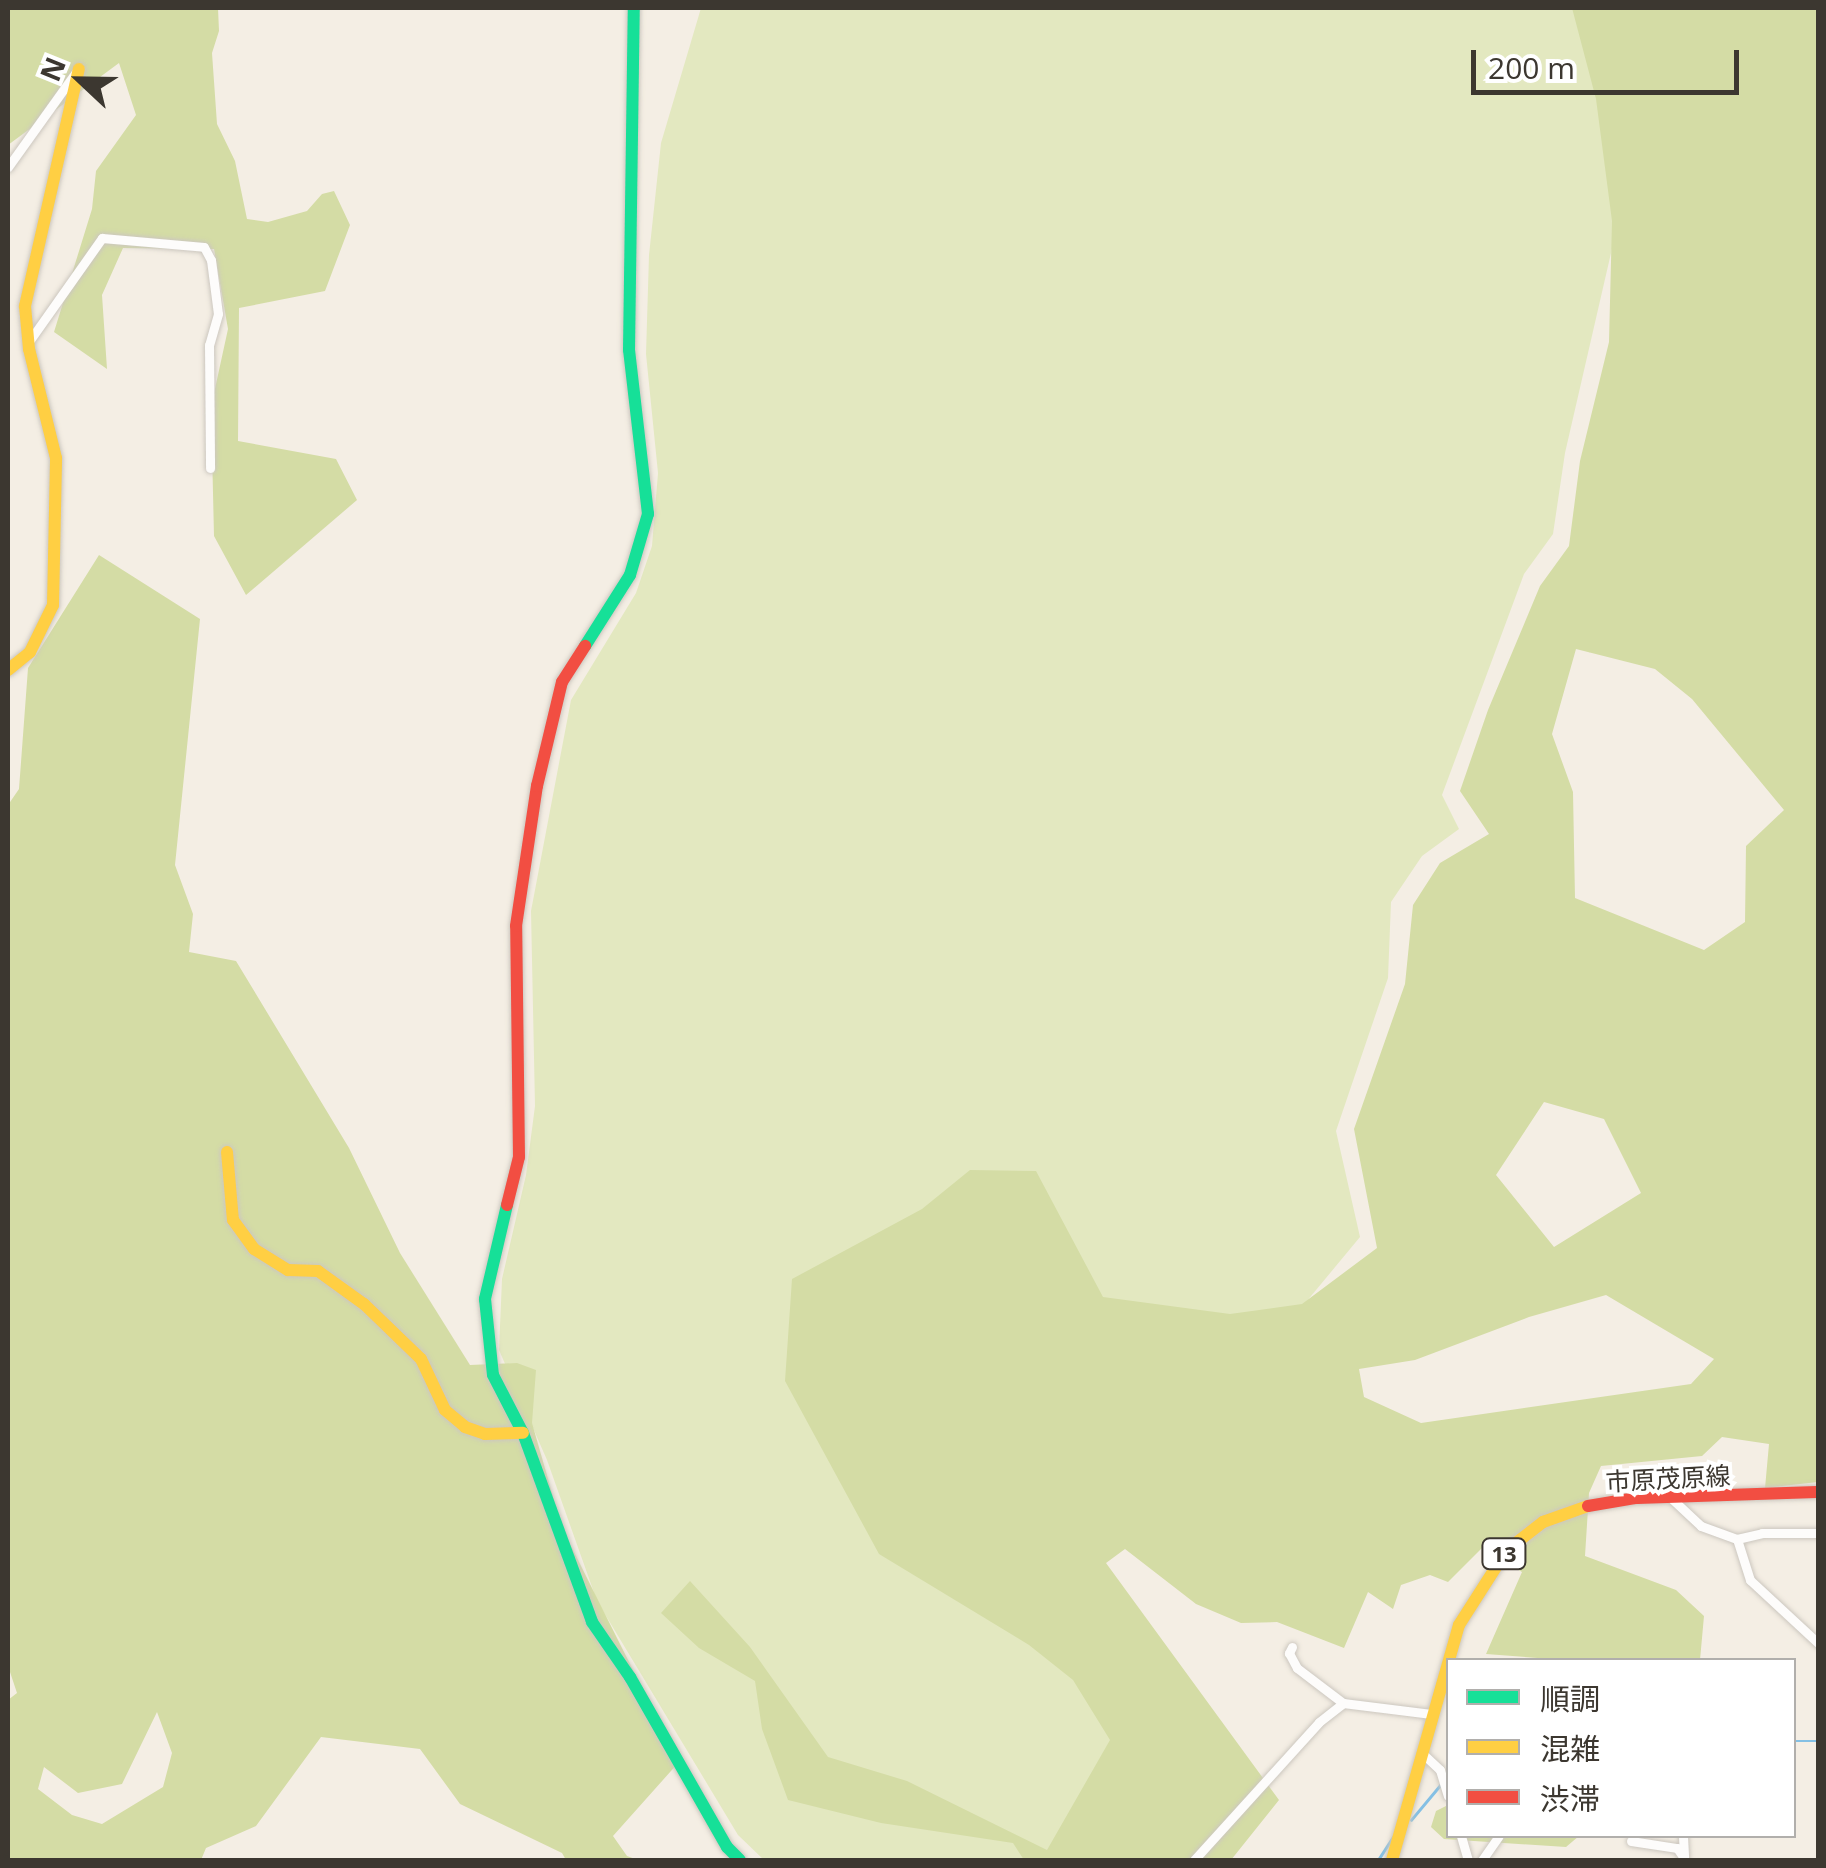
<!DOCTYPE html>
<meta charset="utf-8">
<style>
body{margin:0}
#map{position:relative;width:1826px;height:1868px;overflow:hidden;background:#f4eee4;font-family:"Open Sans","Noto Sans JP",sans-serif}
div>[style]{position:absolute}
.green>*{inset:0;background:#e3e8c0}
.forest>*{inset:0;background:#d4dca5}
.stream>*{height:2.5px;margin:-1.25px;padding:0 1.25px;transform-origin:1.25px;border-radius:1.25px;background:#84c0e4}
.roads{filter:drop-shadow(0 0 2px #ccc7bf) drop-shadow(0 0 2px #ccc7bf)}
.street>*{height:9px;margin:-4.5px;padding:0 4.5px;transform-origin:4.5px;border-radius:4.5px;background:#fdfcfb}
.fast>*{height:12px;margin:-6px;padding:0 6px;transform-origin:6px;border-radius:6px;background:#16e098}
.slow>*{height:12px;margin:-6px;padding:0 6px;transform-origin:6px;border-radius:6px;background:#ffcf43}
.jam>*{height:12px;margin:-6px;padding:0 6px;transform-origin:6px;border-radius:6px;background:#f24e42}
span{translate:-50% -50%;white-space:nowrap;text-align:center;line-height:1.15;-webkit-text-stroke:8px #fff;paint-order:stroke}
.shield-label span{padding:2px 8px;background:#fff;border:2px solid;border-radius:8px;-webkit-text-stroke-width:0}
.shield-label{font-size:22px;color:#3c3730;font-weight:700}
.street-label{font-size:25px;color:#3c3730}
.frame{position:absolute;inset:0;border:10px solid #3c3730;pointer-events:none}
.legend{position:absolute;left:1446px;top:1658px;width:350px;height:180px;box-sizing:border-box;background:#fff;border:2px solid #b1afac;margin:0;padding:12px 18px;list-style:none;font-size:30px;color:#3c3730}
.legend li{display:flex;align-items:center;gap:20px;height:50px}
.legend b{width:50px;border:2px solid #b1afac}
.north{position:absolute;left:30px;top:30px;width:100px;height:100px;-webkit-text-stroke:8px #fff;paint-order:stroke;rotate:292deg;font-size:28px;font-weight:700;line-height:40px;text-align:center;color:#3c3730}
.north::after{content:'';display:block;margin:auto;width:35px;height:45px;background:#3c3730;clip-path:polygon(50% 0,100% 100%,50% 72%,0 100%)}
.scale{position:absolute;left:1471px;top:50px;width:268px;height:45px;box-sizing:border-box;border:5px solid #3c3730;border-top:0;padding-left:12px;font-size:30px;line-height:35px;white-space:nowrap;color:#3c3730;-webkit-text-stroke:8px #fff;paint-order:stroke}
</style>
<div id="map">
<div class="green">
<i style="clip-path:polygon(701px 8px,1588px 8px,1617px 227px,1565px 453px,1553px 534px,1524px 574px,1442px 795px,1459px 829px,1422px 856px,1391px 902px,1388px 978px,1336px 1131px,1360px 1237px,1141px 1501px,1051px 1598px,1149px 1707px,1054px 1860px,764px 1860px,738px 1835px,597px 1601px,547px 1460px,499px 1350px,502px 1279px,526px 1175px,535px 1106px,531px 911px,571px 700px,636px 593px,652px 546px,658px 473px,646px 354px,649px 255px,661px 143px)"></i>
</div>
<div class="forest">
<i style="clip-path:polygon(8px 8px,218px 8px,219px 31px,212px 53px,217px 124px,235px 161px,247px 219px,268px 222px,307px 211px,322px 194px,334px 191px,350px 225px,325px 291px,239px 308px,238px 441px,336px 459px,357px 500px,246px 595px,214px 536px,211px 407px,228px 329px,214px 249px,123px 248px,102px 295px,107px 369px,54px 332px,92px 209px,96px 171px,136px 115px,119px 63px,8px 145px)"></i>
<i style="clip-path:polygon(evenodd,1572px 8px,1818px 8px,1818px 1482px,1765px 1488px,1769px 1444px,1722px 1437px,1702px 1456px,1601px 1466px,1589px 1493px,1585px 1556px,1676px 1590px,1704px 1616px,1700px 1660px,1564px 1660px,1486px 1654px,1522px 1572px,1482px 1548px,1448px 1582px,1430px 1575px,1401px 1585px,1393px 1609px,1368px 1592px,1344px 1648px,1277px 1622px,1241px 1623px,1196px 1604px,1125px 1549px,1106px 1563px,1279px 1800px,1231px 1860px,1024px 1860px,1013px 1843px,881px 1823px,788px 1800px,762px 1729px,755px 1681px,699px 1648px,661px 1613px,690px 1581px,750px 1647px,828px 1757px,907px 1781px,1047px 1850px,1110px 1740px,1073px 1680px,1029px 1645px,879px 1554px,785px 1381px,792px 1279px,922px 1209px,970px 1170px,1036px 1171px,1103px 1297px,1230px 1314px,1302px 1304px,1377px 1248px,1354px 1129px,1405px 984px,1413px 905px,1440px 863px,1489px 834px,1460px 791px,1488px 710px,1540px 586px,1569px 546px,1580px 461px,1609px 342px,1612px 221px,1596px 99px,1572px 8px,1576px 649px,1655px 669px,1692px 699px,1784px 810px,1746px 846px,1745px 922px,1704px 950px,1575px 898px,1573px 792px,1552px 734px,1576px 649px,1572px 8px,1544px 1102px,1604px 1119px,1641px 1193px,1554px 1247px,1496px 1175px,1544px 1102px,1572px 8px,1606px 1295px,1714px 1359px,1691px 1384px,1421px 1423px,1364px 1397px,1359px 1369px,1415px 1360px,1529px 1317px,1606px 1295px)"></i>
<i style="clip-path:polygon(evenodd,99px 555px,200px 619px,175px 865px,193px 914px,189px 952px,236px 961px,349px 1148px,400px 1253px,470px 1365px,517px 1363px,536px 1370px,532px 1423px,562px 1528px,679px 1762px,613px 1836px,627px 1856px,638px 1860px,566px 1860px,562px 1853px,460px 1804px,420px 1749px,321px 1737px,256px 1826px,206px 1848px,201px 1860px,8px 1860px,8px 1700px,17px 1693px,8px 1666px,8px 805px,19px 789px,28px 668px,99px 555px,157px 1712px,172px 1753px,163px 1787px,102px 1824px,72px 1815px,38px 1789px,44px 1767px,78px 1793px,122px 1784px,157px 1712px)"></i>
<i style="clip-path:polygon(1448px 1805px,1448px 1836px,1579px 1836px,1566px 1847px,1444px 1839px,1431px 1827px,1436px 1811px)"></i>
</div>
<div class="stream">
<i style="left:1794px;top:1741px;width:24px"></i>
<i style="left:1411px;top:1820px;width:47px;rotate:-50.2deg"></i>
<i style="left:1378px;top:1860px;width:30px;rotate:-57deg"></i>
</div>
<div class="roads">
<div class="street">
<i style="left:8px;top:167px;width:117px;rotate:-54.4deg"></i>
<i style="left:30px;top:340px;width:125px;rotate:-54.8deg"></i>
<i style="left:102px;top:238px;width:102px;rotate:5deg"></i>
<i style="left:204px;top:247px;width:15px;rotate:62deg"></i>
<i style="left:211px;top:260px;width:54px;rotate:82.6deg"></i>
<i style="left:218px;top:314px;width:32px;rotate:106deg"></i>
<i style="left:209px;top:345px;width:123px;rotate:89.5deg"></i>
<i style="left:1671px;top:1498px;width:41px;rotate:43deg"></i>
<i style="left:1701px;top:1526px;width:38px;rotate:20deg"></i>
<i style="left:1737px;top:1539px;width:43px;rotate:72.4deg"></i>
<i style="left:1750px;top:1580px;width:93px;rotate:42.8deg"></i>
<i style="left:1737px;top:1539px;width:26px;rotate:-13deg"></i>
<i style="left:1762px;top:1533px;width:56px"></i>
<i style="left:1292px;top:1647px;width:7px;rotate:117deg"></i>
<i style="left:1289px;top:1653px;width:17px;rotate:62deg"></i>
<i style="left:1297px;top:1668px;width:58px;rotate:37.3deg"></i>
<i style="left:1343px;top:1703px;width:89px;rotate:7.1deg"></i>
<i style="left:1423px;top:1754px;width:23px;rotate:43deg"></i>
<i style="left:1440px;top:1770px;width:27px;rotate:73deg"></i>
<i style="left:1461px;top:1836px;width:25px;rotate:74deg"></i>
<i style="left:1683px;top:1836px;width:21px;rotate:87deg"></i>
<i style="left:1631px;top:1841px;width:47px;rotate:8.7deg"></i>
<i style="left:1677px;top:1848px;width:12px;rotate:55deg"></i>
<i style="left:1194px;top:1860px;width:186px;rotate:-47.8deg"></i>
<i style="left:1319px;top:1722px;width:31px;rotate:-38deg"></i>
<i style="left:1482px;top:1860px;width:29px;rotate:-55deg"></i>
</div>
<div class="fast">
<i style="left:585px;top:646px;width:84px;rotate:-57.6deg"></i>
<i style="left:630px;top:575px;width:64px;rotate:-73.6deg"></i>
<i style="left:648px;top:514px;width:165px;rotate:-96.6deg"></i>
<i style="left:629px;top:350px;width:342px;rotate:-89.2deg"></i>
<i style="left:507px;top:1205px;width:97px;rotate:103.2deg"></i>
<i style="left:485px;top:1299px;width:76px;rotate:84deg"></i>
<i style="left:493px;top:1375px;width:65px;rotate:62.7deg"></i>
<i style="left:523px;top:1433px;width:201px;rotate:69.9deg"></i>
<i style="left:592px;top:1622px;width:67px;rotate:55.4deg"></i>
<i style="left:630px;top:1677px;width:196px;rotate:60.3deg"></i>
<i style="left:727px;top:1847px;width:18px;rotate:45deg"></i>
</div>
<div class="slow">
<i style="left:8px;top:670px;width:28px;rotate:-39deg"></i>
<i style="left:30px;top:652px;width:52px;rotate:-63.9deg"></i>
<i style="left:53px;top:605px;width:147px;rotate:-88.8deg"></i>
<i style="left:56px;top:458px;width:112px;rotate:-103.9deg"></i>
<i style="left:29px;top:349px;width:43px;rotate:-95.3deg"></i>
<i style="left:25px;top:306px;width:243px;rotate:-77.2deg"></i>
<i style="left:227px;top:1152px;width:68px;rotate:85deg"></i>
<i style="left:233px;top:1220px;width:36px;rotate:54deg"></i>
<i style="left:254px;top:1249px;width:40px;rotate:32deg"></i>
<i style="left:288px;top:1270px;width:30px;rotate:2deg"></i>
<i style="left:318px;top:1271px;width:57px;rotate:35.7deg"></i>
<i style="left:364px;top:1304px;width:79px;rotate:44deg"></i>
<i style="left:421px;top:1359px;width:56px;rotate:64.8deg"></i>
<i style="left:445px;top:1410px;width:26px;rotate:40deg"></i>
<i style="left:465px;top:1427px;width:21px;rotate:19deg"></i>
<i style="left:485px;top:1434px;width:38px;rotate:-2deg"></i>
<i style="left:1392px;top:1860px;width:244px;rotate:-74.1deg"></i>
<i style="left:1459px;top:1625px;width:89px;rotate:-57.4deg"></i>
<i style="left:1507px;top:1550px;width:46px;rotate:-37.9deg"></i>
<i style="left:1543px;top:1522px;width:48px;rotate:-19.6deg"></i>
</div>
<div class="jam">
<i style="left:507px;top:1205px;width:49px;rotate:-76deg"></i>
<i style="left:519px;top:1157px;width:231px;rotate:-90.7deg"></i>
<i style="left:516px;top:926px;width:142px;rotate:-81.5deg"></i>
<i style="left:537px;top:786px;width:107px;rotate:-76.5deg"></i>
<i style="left:562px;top:682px;width:43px;rotate:-57.4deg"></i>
<i style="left:1588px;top:1506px;width:49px;rotate:-9.5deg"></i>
<i style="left:1636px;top:1498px;width:182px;rotate:-1.9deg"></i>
</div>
</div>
<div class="shield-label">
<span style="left:1504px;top:1554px">13</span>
</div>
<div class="street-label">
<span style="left:1668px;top:1478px;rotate:-3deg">市原茂原線</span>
</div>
<div class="frame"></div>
<ul class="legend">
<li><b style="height:12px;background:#16e098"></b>順調</li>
<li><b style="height:12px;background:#ffcf43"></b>混雑</li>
<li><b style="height:12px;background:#f24e42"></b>渋滞</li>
</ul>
<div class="north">N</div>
<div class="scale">200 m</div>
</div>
